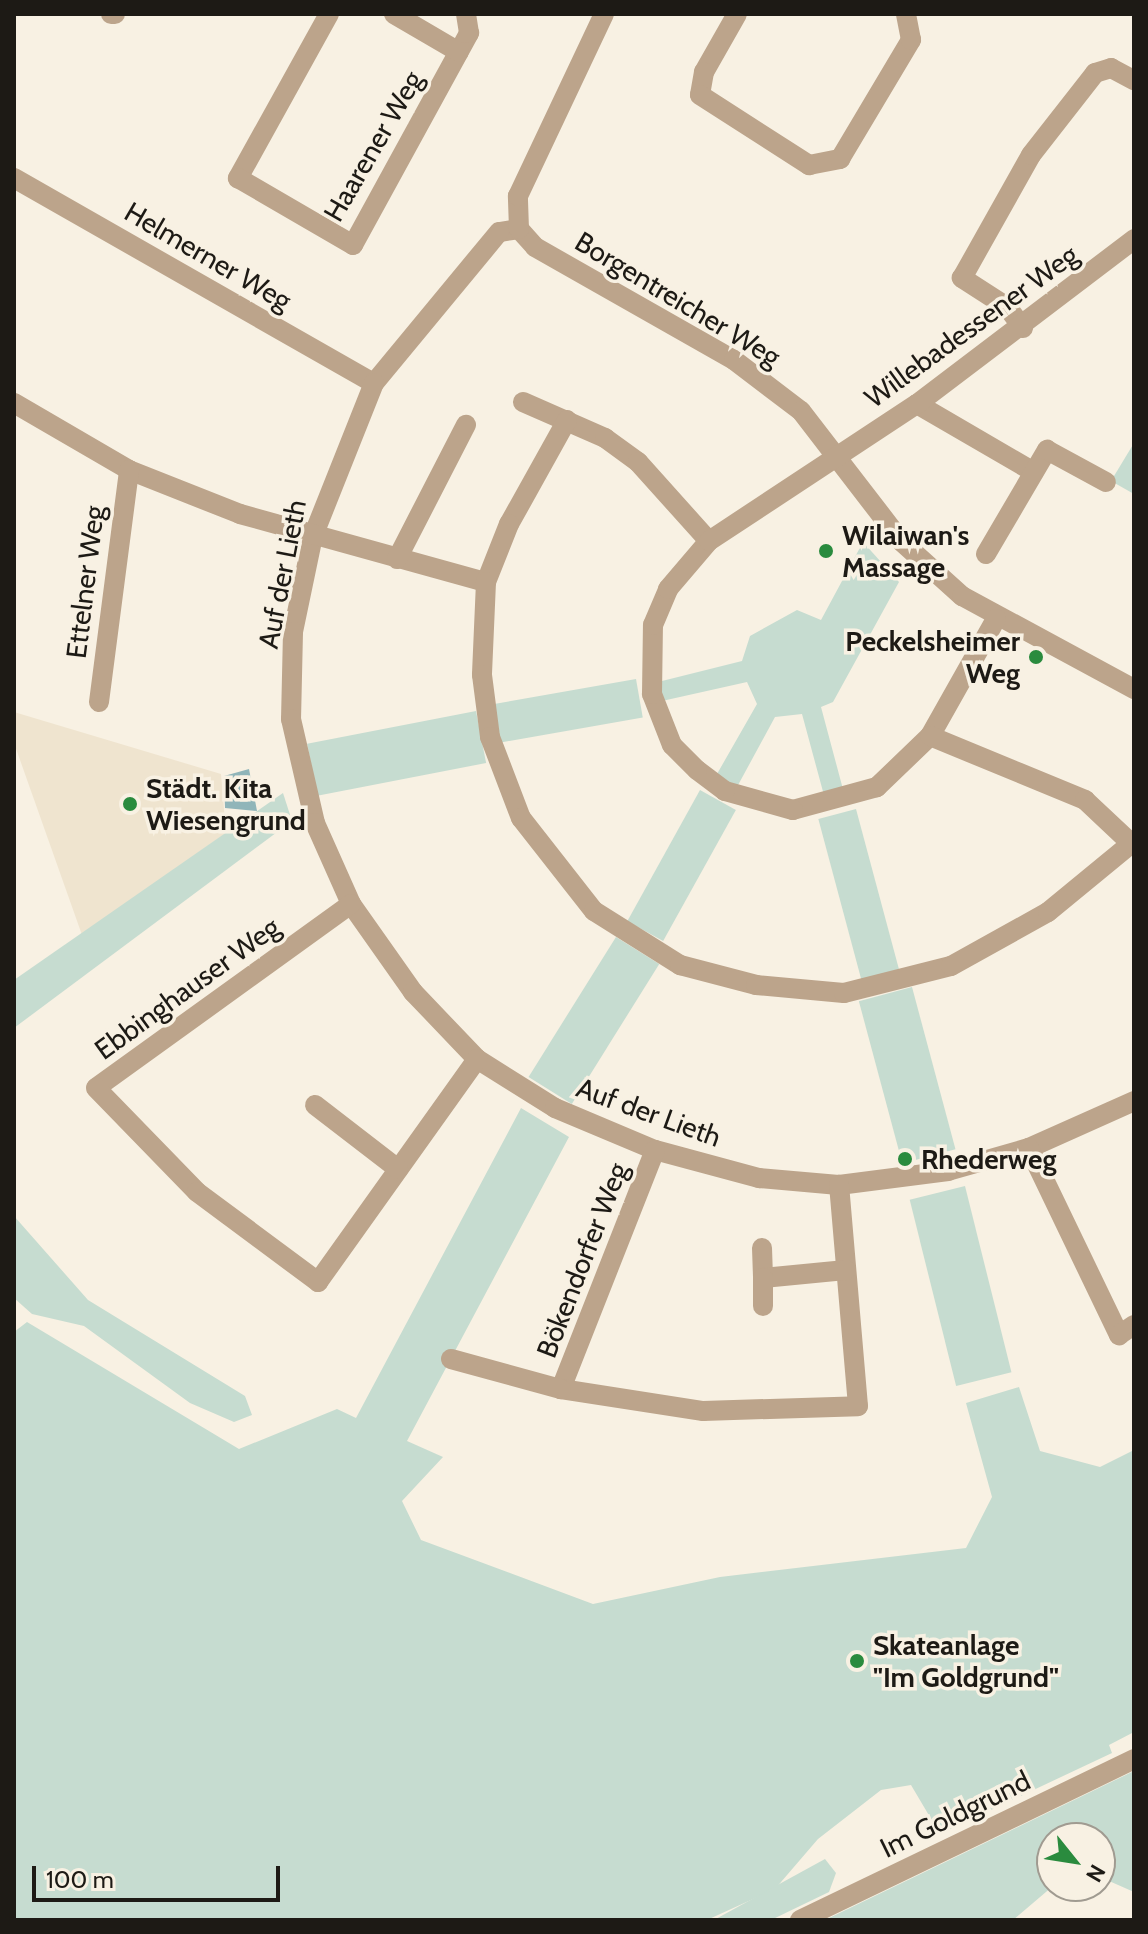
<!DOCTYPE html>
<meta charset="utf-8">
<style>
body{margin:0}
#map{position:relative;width:1148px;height:1934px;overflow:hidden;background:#f8f1e3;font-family:Cabin,sans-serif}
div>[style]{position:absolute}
.built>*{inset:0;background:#efe4cf}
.green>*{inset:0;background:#c6dcd0;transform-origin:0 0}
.water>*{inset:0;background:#90b5b9}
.minor>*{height:20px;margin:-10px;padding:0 10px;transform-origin:10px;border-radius:10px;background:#bca48b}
.dots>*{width:22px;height:22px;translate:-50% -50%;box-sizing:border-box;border:4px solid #f8f1e3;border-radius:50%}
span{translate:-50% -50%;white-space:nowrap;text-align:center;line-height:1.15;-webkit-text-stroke:7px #f8f1e3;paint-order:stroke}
.street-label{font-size:28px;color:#1d1a15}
.poi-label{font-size:28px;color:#1d1a15;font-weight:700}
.left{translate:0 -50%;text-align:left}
.right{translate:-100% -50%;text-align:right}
.frame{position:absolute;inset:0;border:16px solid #1d1a15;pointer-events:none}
.north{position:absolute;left:1036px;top:1822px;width:80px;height:80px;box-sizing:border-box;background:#f8f1e3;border:2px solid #a09b91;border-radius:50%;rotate:120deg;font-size:22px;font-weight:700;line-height:32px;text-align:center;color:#1d1a15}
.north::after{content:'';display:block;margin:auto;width:28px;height:36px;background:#2a8b3e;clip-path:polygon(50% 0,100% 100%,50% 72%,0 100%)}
.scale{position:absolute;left:32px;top:1866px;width:248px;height:36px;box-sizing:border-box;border:4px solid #1d1a15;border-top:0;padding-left:10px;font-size:24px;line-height:28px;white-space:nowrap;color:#1d1a15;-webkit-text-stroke:6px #f8f1e3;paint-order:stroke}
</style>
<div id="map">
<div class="built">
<i style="clip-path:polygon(14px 712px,221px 774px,226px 833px,82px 935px,14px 743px)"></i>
</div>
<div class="green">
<i style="clip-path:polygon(1134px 443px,1134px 494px,1111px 481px)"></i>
<i style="clip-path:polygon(863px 542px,899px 582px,833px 702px,821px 707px,844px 793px,825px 799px,802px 714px,775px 717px,737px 787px,717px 774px,757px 704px,747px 682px,662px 701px,658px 682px,742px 661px,750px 636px,797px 610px,821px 620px)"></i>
<i style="left:636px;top:679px;width:39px;height:144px;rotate:80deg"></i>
<i style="left:476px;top:711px;width:53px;height:172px;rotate:79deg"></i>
<i style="left:700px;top:790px;width:41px;height:150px;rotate:29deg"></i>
<i style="clip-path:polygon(283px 793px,292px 821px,14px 1028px,14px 980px)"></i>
<i style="left:856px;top:809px;width:166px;height:39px;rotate:75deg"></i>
<i style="left:616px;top:937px;width:51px;height:165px;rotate:32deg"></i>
<i style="left:912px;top:987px;width:168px;height:55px;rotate:75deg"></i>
<i style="clip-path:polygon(521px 1108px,569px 1137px,407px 1441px,443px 1457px,402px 1501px,421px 1540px,593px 1604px,720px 1577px,966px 1548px,992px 1497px,966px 1403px,1019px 1387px,1040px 1451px,1100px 1467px,1134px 1450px,1134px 1732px,1109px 1745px,1112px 1753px,940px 1834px,911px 1785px,881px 1790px,818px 1839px,775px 1889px,707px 1920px,14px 1920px,14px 1332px,27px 1322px,239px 1449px,337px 1409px,356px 1418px)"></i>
<i style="left:965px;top:1186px;width:192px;height:57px;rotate:76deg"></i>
<i style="clip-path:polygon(14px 1216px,88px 1300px,245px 1396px,252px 1415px,234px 1422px,190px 1403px,84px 1326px,32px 1314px,14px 1298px)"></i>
<i style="clip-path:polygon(1134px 1771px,1134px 1892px,1100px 1877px,1100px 1838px,1052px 1838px,1053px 1886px,1013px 1920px,825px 1920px)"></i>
<i style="clip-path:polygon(825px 1859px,836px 1873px,829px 1892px,771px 1920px,714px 1920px)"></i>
</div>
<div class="water">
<i style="clip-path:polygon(249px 769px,257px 811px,225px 808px,224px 776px)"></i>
</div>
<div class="minor">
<i style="left:111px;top:14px;width:4px"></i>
<i style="left:329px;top:14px;width:188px;rotate:119deg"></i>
<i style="left:238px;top:178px;width:133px;rotate:30.2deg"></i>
<i style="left:353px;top:245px;width:242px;rotate:-61.3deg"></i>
<i style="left:469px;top:33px;width:19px;rotate:-99deg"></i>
<i style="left:394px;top:14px;width:75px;rotate:30.3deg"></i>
<i style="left:737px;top:14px;width:67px;rotate:119.6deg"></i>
<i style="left:704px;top:72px;width:23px;rotate:100deg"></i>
<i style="left:700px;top:95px;width:130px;rotate:32.7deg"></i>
<i style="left:809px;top:165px;width:32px;rotate:-11deg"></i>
<i style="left:840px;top:159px;width:139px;rotate:-59.2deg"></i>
<i style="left:911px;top:40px;width:26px;rotate:-101deg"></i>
<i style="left:14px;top:178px;width:414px;rotate:29.7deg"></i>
<i style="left:519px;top:229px;width:20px;rotate:171deg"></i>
<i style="left:499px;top:232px;width:196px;rotate:129.6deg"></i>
<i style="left:374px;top:383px;width:165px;rotate:111.7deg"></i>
<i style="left:313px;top:536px;width:98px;rotate:101.8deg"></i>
<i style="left:293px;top:632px;width:87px;rotate:91.3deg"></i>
<i style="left:291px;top:719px;width:107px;rotate:77deg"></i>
<i style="left:315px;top:823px;width:89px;rotate:66deg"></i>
<i style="left:351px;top:904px;width:108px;rotate:54.8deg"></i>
<i style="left:413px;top:992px;width:93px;rotate:46.3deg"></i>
<i style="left:477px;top:1059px;width:92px;rotate:32.1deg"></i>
<i style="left:555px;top:1108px;width:108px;rotate:22.8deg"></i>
<i style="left:655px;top:1150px;width:108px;rotate:15.1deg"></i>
<i style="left:759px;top:1178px;width:80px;rotate:5deg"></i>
<i style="left:839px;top:1185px;width:110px;rotate:-7.3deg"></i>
<i style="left:948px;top:1171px;width:84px;rotate:-15.9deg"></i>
<i style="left:1029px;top:1148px;width:115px;rotate:-24.1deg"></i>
<i style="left:519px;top:229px;width:24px;rotate:48deg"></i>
<i style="left:535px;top:247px;width:229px;rotate:29.6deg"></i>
<i style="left:734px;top:360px;width:84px;rotate:37.3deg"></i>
<i style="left:801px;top:411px;width:165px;rotate:52.4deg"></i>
<i style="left:902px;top:542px;width:81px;rotate:42deg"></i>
<i style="left:962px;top:596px;width:196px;rotate:28.4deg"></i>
<i style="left:519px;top:229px;width:33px;rotate:-92deg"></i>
<i style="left:518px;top:196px;width:201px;rotate:-64.7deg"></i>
<i style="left:1023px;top:328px;width:26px;rotate:-127deg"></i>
<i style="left:1007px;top:307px;width:54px;rotate:-147.2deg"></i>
<i style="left:962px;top:278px;width:141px;rotate:-60.7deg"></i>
<i style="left:1031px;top:155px;width:104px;rotate:-52deg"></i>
<i style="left:1095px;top:73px;width:17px;rotate:-17deg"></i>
<i style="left:1111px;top:68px;width:26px;rotate:28deg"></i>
<i style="left:523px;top:402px;width:90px;rotate:23.7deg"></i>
<i style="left:605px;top:438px;width:41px;rotate:36deg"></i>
<i style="left:638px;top:462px;width:106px;rotate:48.1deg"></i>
<i style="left:14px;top:403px;width:133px;rotate:30.2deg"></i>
<i style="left:129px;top:470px;width:119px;rotate:21.6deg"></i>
<i style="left:240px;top:514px;width:255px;rotate:15.5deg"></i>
<i style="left:917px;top:404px;width:135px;rotate:30.2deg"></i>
<i style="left:567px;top:420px;width:119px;rotate:119.1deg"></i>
<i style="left:509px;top:524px;width:62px;rotate:111.6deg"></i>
<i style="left:486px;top:582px;width:93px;rotate:92.5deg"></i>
<i style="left:482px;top:675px;width:63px;rotate:82.6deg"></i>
<i style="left:490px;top:737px;width:87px;rotate:69.1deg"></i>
<i style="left:521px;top:818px;width:118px;rotate:51.9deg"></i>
<i style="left:594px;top:911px;width:102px;rotate:32.1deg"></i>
<i style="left:680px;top:965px;width:79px;rotate:14.7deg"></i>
<i style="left:756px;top:985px;width:88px;rotate:5.2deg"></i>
<i style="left:844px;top:993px;width:110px;rotate:-14.2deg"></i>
<i style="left:951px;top:966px;width:111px;rotate:-29.1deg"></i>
<i style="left:1048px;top:912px;width:109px;rotate:-39.4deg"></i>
<i style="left:986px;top:554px;width:121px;rotate:-59.6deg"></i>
<i style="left:1047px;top:450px;width:67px;rotate:28.5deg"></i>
<i style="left:397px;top:559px;width:151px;rotate:-62.8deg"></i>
<i style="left:996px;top:619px;width:134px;rotate:119.4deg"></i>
<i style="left:930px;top:736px;width:74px;rotate:136.1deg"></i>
<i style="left:877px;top:787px;width:87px;rotate:164.7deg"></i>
<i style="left:793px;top:810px;width:71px;rotate:-164.4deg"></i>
<i style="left:725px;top:791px;width:35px;rotate:-143deg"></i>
<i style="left:697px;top:770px;width:35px;rotate:-135deg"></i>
<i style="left:672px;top:745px;width:55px;rotate:-111.4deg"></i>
<i style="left:652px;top:694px;width:69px;rotate:-89.2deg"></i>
<i style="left:653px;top:625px;width:39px;rotate:-67deg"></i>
<i style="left:668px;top:589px;width:63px;rotate:-49.5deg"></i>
<i style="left:709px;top:541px;width:249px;rotate:-33.4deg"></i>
<i style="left:917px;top:404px;width:273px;rotate:-37.2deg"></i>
<i style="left:99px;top:702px;width:234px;rotate:-82.6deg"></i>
<i style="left:930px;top:736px;width:168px;rotate:22.4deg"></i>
<i style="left:1085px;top:800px;width:67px;rotate:43.2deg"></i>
<i style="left:351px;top:904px;width:314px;rotate:144.2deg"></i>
<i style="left:96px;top:1088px;width:145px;rotate:45.8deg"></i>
<i style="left:197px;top:1192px;width:151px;rotate:36.6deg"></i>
<i style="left:318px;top:1282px;width:274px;rotate:-54.5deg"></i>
<i style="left:315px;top:1105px;width:105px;rotate:37.6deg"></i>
<i style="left:1029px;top:1148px;width:208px;rotate:64.3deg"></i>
<i style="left:1119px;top:1335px;width:18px;rotate:-34deg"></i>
<i style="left:655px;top:1150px;width:257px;rotate:111.5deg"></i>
<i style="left:561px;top:1389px;width:144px;rotate:8.8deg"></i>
<i style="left:703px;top:1411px;width:155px;rotate:-1.8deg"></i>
<i style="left:858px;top:1406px;width:222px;rotate:-94.9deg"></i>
<i style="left:762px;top:1248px;width:30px;rotate:88deg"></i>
<i style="left:763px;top:1278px;width:83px;rotate:-5.5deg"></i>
<i style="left:763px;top:1278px;width:28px;rotate:90deg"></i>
<i style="left:451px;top:1359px;width:114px;rotate:15.3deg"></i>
<i style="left:800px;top:1920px;width:371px;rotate:-25.7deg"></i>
</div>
<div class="dots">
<i style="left:826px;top:551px;background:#2a8b3e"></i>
<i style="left:1036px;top:657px;background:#2a8b3e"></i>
<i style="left:130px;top:804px;background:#2a8b3e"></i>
<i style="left:905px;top:1159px;background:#2a8b3e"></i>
<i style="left:857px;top:1661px;background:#2a8b3e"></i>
</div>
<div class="street-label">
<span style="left:373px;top:146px;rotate:-60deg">Haarener Weg</span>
<span style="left:208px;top:256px;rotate:30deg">Helmerner Weg</span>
<span style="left:678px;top:299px;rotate:31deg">Borgentreicher Weg</span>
<span style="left:971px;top:326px;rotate:-36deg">Willebadessener Weg</span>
<span style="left:282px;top:574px;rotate:-79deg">Auf der Lieth</span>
<span style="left:85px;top:582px;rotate:-83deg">Ettelner Weg</span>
<span style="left:187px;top:988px;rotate:-36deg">Ebbinghauser Weg</span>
<span style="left:649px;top:1112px;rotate:20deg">Auf der Lieth</span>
<span style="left:582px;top:1260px;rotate:-69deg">Bökendorfer Weg</span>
<span style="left:955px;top:1814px;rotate:-26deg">Im Goldgrund</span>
</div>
<div class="poi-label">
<span class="left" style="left:842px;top:551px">Wilaiwan's<br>Massage</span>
<span class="right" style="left:1020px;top:657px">Peckelsheimer<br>Weg</span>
<span class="left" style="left:146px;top:804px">Städt. Kita<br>Wiesengrund</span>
<span class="left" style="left:921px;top:1159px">Rhederweg</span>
<span class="left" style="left:873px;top:1661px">Skateanlage<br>"Im Goldgrund"</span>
</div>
<div class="frame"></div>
<div class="north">N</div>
<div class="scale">100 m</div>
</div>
